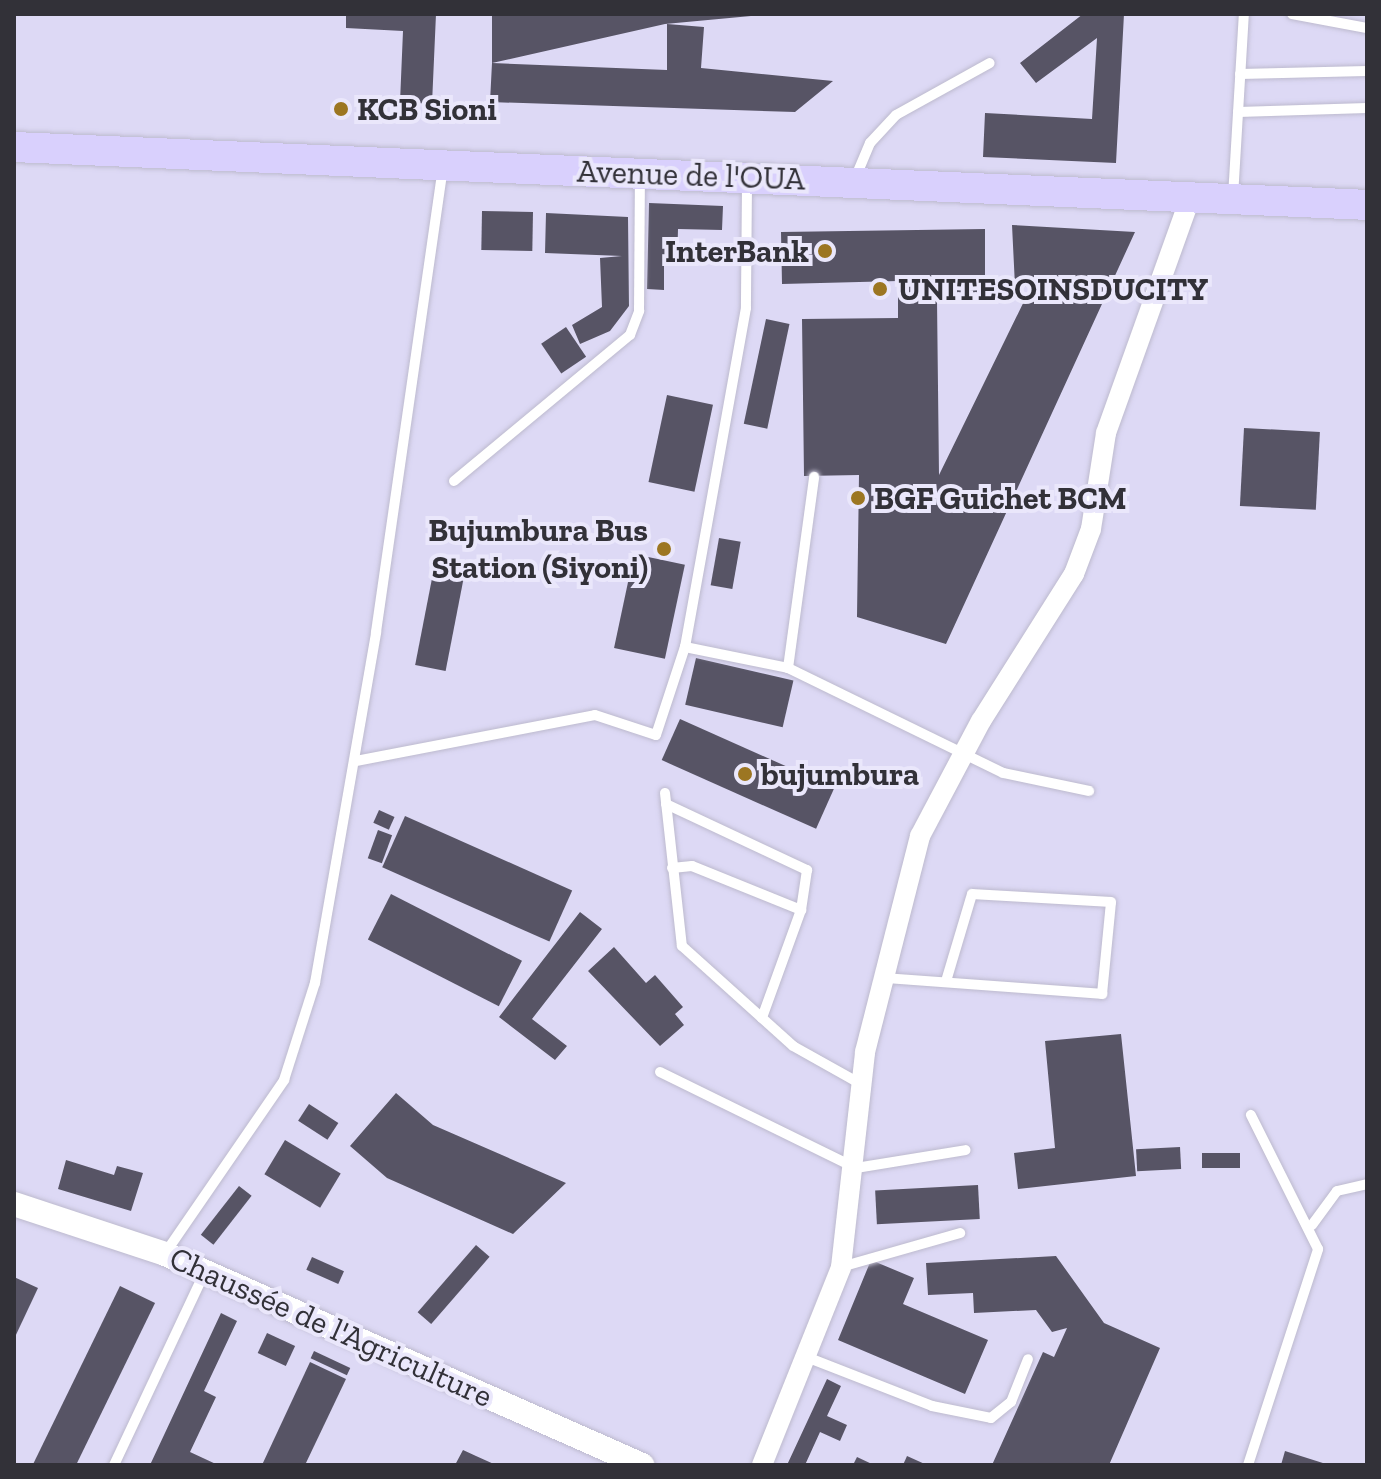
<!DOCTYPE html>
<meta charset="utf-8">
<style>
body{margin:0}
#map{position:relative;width:1381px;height:1479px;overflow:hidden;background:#eae7fb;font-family:"Zilla Slab",serif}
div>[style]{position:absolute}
.built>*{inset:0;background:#ddd9f5;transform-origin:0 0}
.building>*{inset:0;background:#575465;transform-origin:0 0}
.roads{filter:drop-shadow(0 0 2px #bdbace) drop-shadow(0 0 2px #bdbace)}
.service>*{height:10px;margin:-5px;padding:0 5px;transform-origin:5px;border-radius:5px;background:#fff}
.minor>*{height:20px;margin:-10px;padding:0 10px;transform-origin:10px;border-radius:10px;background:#fff}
.tertiary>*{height:24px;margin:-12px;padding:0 12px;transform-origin:12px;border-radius:12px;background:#fff}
.primary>*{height:30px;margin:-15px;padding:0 15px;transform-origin:15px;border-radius:15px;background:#d9d0fd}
.dots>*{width:22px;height:22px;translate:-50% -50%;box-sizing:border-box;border:4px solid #eae7fb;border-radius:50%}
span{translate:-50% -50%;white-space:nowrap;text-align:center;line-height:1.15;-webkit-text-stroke:8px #eae7fb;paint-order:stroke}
.poi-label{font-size:32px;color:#323138;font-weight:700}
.left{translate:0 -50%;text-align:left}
.right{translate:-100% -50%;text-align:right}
.street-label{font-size:32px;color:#323138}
.frame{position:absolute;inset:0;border:16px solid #323138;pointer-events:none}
</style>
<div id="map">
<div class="built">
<i style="left:14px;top:14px;width:1353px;height:1451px"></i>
</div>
<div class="building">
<i style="clip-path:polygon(346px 14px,436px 14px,432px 104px,400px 102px,403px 31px,346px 28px)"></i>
<i style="clip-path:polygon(492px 14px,751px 14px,751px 16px,665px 24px,492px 63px)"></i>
<i style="clip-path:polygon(1083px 14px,1124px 14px,1116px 163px,983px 157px,985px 113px,1092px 119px,1097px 38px,1036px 83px,1020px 63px)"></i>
<i style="clip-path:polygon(667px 24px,704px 27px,701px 68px,833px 81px,795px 112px,490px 102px,492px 63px,667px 70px)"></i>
<i style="clip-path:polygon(649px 203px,723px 206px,722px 230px,678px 229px,677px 265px,664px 265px,664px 290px,647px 289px)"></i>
<i style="left:482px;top:211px;width:51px;height:39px;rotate:1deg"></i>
<i style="clip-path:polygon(546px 213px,628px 217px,629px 306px,610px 331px,580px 344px,572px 325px,602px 307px,600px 258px,622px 256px,545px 253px)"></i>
<i style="clip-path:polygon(1012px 225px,1135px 232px,946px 644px,857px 617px,859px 475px,804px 476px,802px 319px,898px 318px,898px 281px,782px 284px,781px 232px,985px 229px,985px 300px,937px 300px,939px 475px,1031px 287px,1015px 286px)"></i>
<i style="left:766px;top:319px;width:24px;height:107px;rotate:12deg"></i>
<i style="left:566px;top:327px;width:36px;height:30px;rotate:56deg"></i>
<i style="left:667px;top:395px;width:47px;height:89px;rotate:12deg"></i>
<i style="left:1244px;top:428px;width:76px;height:78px;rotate:3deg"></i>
<i style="left:719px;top:538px;width:22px;height:48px;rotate:10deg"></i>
<i style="left:634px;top:554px;width:52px;height:96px;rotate:12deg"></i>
<i style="left:435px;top:563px;width:31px;height:104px;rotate:11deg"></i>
<i style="left:696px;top:658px;width:100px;height:48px;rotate:13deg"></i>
<i style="left:680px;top:719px;width:169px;height:45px;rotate:24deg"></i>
<i style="left:379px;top:810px;width:17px;height:14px;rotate:24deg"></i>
<i style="left:405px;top:816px;width:183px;height:56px;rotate:24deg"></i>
<i style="left:378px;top:830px;width:15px;height:30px;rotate:20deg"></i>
<i style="left:391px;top:894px;width:147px;height:51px;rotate:27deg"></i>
<i style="clip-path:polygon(580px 912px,602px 929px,532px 1019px,567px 1046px,555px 1060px,499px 1017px)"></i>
<i style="clip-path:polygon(614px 947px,646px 983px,655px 975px,683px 1007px,675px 1014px,684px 1025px,660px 1046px,588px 971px)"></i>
<i style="clip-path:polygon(1121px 1034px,1136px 1176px,1018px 1189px,1014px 1153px,1055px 1148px,1045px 1041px)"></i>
<i style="clip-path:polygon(396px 1093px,433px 1125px,566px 1183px,513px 1234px,387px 1178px,350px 1146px)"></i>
<i style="left:309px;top:1104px;width:35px;height:20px;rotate:33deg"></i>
<i style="left:285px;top:1140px;width:65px;height:40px;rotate:31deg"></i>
<i style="left:1180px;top:1147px;width:22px;height:44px;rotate:87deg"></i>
<i style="left:1240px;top:1153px;width:15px;height:38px;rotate:90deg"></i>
<i style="clip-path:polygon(66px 1160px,114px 1175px,117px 1166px,143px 1173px,131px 1211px,58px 1189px)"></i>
<i style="left:978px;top:1185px;width:34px;height:103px;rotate:87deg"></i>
<i style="left:239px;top:1186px;width:16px;height:62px;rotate:38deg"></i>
<i style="left:476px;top:1245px;width:18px;height:89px;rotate:41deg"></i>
<i style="clip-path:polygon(1056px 1256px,1104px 1323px,1160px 1348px,1109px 1465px,992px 1465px,1043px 1352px,1054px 1357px,1067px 1328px,1052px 1332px,1036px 1310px,974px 1313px,973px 1293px,928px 1295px,926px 1263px)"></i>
<i style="left:312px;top:1257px;width:35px;height:14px;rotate:24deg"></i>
<i style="clip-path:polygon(871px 1260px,914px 1278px,903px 1304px,988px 1340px,965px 1394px,838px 1340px)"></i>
<i style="clip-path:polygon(14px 1277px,38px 1288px,14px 1339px)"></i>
<i style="left:120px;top:1286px;width:39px;height:197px;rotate:26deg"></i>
<i style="clip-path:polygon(221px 1313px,237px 1321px,204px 1391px,216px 1397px,190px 1452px,218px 1465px,150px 1465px)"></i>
<i style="left:267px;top:1333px;width:31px;height:22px;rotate:25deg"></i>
<i style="left:314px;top:1351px;width:40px;height:8px;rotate:25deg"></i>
<i style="clip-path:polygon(310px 1362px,346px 1379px,305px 1465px,262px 1465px)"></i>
<i style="clip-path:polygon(827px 1379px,841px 1386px,827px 1416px,847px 1425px,840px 1441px,820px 1432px,805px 1465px,787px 1465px)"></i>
<i style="clip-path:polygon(463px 1450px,476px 1456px,496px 1465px,455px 1465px)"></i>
<i style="clip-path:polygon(1285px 1451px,1326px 1464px,1326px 1465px,1281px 1465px)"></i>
<i style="clip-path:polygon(907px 1456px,927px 1465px,903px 1465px)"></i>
<i style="clip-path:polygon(857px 1457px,874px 1465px,853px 1465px)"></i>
</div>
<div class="roads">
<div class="service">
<i style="left:1292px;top:14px;width:76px;rotate:10.6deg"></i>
<i style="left:1240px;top:74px;width:127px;rotate:-1.4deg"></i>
<i style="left:1238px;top:112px;width:129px;rotate:-1.8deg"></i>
<i style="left:854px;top:181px;width:41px;rotate:-67.2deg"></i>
<i style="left:870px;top:143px;width:38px;rotate:-47deg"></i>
<i style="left:896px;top:115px;width:107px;rotate:-29deg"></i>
<i style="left:747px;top:183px;width:125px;rotate:90.5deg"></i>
<i style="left:746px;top:308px;width:344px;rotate:100.2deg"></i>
<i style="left:685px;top:647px;width:105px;rotate:11.5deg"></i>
<i style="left:788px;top:668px;width:239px;rotate:26deg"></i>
<i style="left:1003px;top:773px;width:88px;rotate:11.8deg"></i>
<i style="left:1233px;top:197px;width:183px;rotate:-86.6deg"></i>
<i style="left:454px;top:481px;width:229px;rotate:-39.7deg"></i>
<i style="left:630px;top:335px;width:26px;rotate:-69deg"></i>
<i style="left:639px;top:311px;width:132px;rotate:-89.6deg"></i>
<i style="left:788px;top:668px;width:193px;rotate:-82.2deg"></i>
<i style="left:356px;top:761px;width:243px;rotate:-10.9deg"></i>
<i style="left:595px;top:715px;width:64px;rotate:18.2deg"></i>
<i style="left:656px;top:735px;width:93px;rotate:-71.8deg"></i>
<i style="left:665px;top:793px;width:154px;rotate:83.7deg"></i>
<i style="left:682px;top:946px;width:149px;rotate:42deg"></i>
<i style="left:793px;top:1046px;width:78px;rotate:29.2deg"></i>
<i style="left:666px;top:804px;width:156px;rotate:25.1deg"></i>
<i style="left:807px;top:870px;width:40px;rotate:98.5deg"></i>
<i style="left:801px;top:910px;width:115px;rotate:109.9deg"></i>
<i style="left:672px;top:868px;width:20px;rotate:-6deg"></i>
<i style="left:692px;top:866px;width:118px;rotate:22deg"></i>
<i style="left:885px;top:978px;width:218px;rotate:4.2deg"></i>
<i style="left:1102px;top:994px;width:92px;rotate:-84.4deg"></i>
<i style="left:1111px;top:902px;width:139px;rotate:-176.7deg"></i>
<i style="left:972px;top:894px;width:91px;rotate:106.6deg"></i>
<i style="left:660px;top:1072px;width:218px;rotate:26.1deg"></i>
<i style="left:856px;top:1168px;width:111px;rotate:-9.3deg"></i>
<i style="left:1312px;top:1225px;width:42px;rotate:-53.7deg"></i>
<i style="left:1337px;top:1191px;width:31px;rotate:-13deg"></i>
<i style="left:166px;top:1252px;width:209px;rotate:-55.5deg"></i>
<i style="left:284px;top:1080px;width:102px;rotate:-72.3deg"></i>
<i style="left:315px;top:983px;width:356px;rotate:-80.1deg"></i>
<i style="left:376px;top:632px;width:469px;rotate:-81.8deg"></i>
<i style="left:841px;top:1267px;width:124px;rotate:-15.9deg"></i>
<i style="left:809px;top:1358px;width:132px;rotate:21.3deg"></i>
<i style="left:932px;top:1406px;width:60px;rotate:11.5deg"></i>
<i style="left:991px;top:1418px;width:26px;rotate:-39deg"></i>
<i style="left:1011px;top:1402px;width:46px;rotate:-68.4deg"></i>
<i style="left:114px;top:1465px;width:213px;rotate:-64.8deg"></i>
<i style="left:1248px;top:1465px;width:227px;rotate:-72deg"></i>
<i style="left:1318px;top:1249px;width:150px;rotate:-116.6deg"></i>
</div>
<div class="minor">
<i style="left:762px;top:1465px;width:213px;rotate:-68.2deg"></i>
<i style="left:841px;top:1267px;width:216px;rotate:-83.6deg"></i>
<i style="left:865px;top:1052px;width:223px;rotate:-75.7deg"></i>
<i style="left:920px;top:836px;width:130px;rotate:-62.1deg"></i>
<i style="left:981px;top:721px;width:174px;rotate:-57.7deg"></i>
<i style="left:1074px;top:574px;width:48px;rotate:-69.3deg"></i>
<i style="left:1091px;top:529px;width:97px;rotate:-81.1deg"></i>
<i style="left:1106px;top:433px;width:252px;rotate:-70.3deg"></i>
</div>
<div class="tertiary">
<i style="left:14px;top:1204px;width:159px;rotate:18.3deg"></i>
<i style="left:165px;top:1254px;width:522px;rotate:23.86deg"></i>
</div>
<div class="primary">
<i style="left:14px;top:147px;width:1354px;rotate:2.45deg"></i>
</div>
</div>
<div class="dots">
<i style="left:341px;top:109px;background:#9c7622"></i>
<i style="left:825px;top:251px;background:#9c7622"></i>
<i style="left:880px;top:289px;background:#9c7622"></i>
<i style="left:858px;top:498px;background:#9c7622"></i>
<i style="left:664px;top:549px;background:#9c7622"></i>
<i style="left:745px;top:774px;background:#9c7622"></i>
</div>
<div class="poi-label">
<span class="left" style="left:357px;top:109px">KCB Sioni</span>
<span class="right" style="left:809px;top:251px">InterBank</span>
<span class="left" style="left:898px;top:289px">UNITESOINSDUCITY</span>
<span class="left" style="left:874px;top:498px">BGF Guichet BCM</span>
<span class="right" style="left:648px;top:549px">Bujumbura Bus<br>Station (Siyoni)</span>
<span class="left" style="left:761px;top:774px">bujumbura</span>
</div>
<div class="street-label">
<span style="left:691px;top:175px;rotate:2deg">Avenue de l'OUA</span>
<span style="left:331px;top:1327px;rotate:24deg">Chaussée de l'Agriculture</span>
</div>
<div class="frame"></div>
</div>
